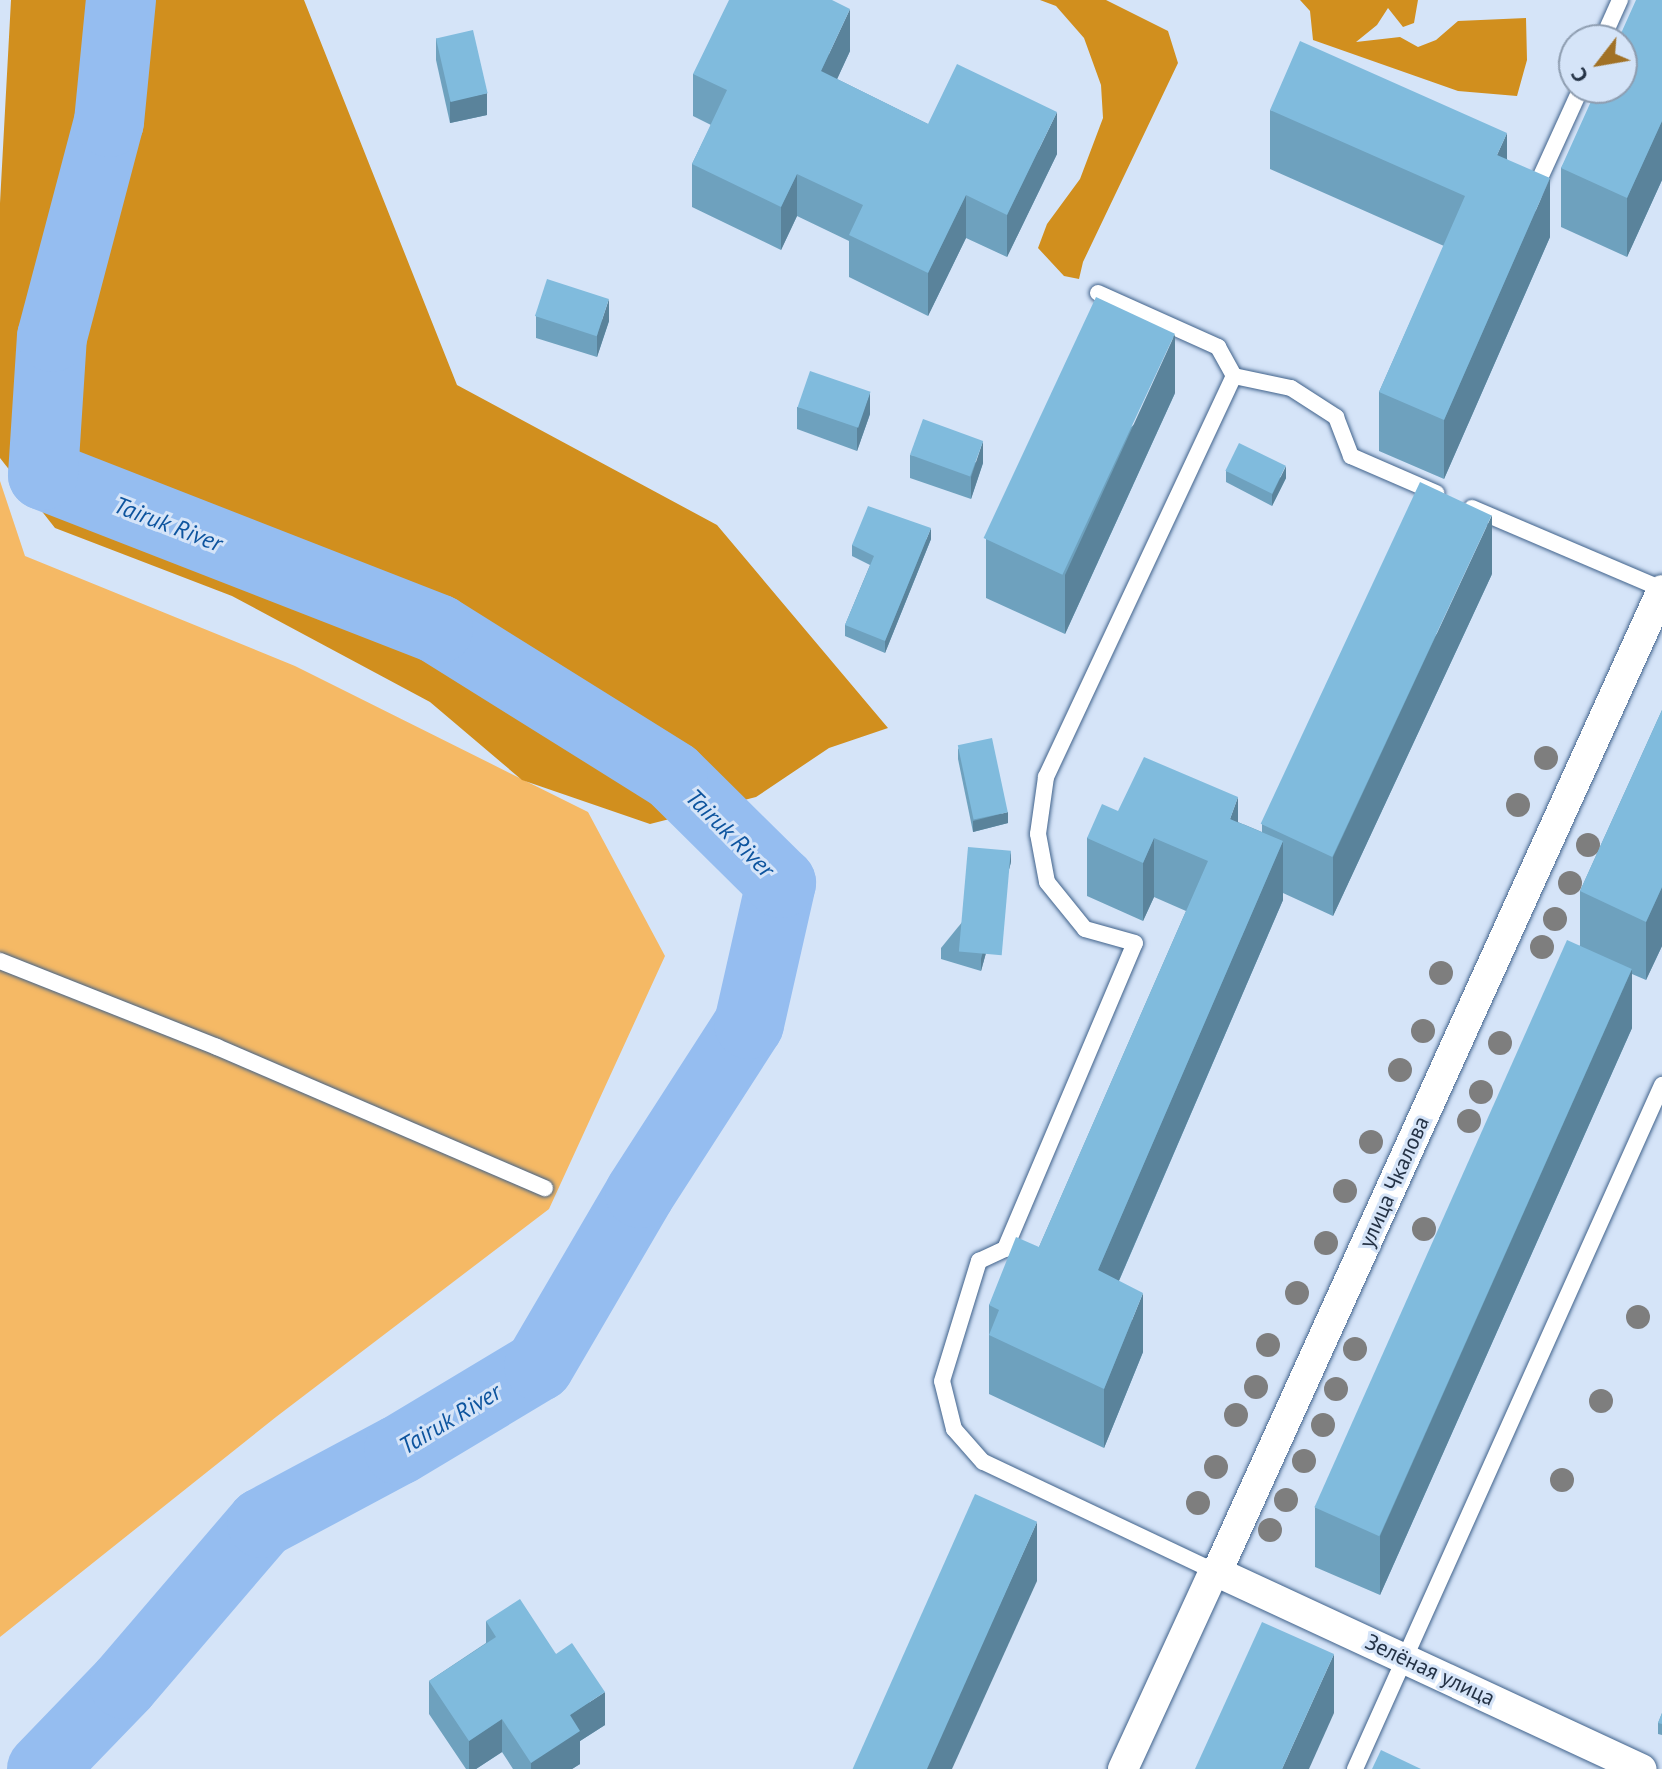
<!DOCTYPE html>
<meta charset="utf-8">
<style>
body{margin:0}
#map{position:relative;width:1662px;height:1769px;overflow:hidden;background:#d5e4f8;font-family:"PT Sans",sans-serif}
div>[style]{position:absolute}
.green>*{inset:0;background:#f5b965}
.forest>*{inset:0;background:#d18f1e}
.river>*{height:70px;margin:-35px;padding:0 35px;transform-origin:35px;border-radius:35px;background:#95bdf0}
.roads{filter:drop-shadow(0 0 2px #40628b) drop-shadow(0 0 2px #40628b)}
.lane>*{height:16px;margin:-8px;padding:0 8px;transform-origin:8px;border-radius:8px;background:#fff}
.street>*{height:30px;margin:-15px;padding:0 15px;transform-origin:15px;border-radius:15px;background:#fff}
.trees>*{width:24px;height:24px;margin:-12px;border-radius:50%;background:#7e7e7e}
.wall>*{inset:0;background:#6ea1be}
.shaded-wall>*{inset:0;background:#5a839b}
.building>*{inset:0;background:#80bbdd;transform-origin:0 0}
span{translate:-50% -50%;white-space:nowrap;text-align:center;line-height:1.15;-webkit-text-stroke:6px #d5e4f8;paint-order:stroke}
.street-label{font-size:22px;color:#243245}
.water-label{font-size:24px;color:#0d549e;font-style:italic}
.north{position:absolute;left:1558px;top:24px;width:80px;height:80px;box-sizing:border-box;background:#d5e4f8;border:2px solid #8e9db0;border-radius:50%;rotate:239deg;font-size:22px;font-weight:700;line-height:32px;text-align:center;color:#243245}
.north::after{content:'';display:block;margin:auto;width:28px;height:36px;background:#a17125;clip-path:polygon(50% 0,100% 100%,50% 72%,0 100%)}
</style>
<div id="map">
<div class="green">
<i style="clip-path:polygon(0 481px,25px 556px,295px 666px,588px 812px,665px 956px,549px 1209px,276px 1417px,0 1637px)"></i>
</div>
<div class="forest">
<i style="clip-path:polygon(11px 0,304px 0,457px 385px,717px 525px,888px 728px,829px 748px,756px 797px,650px 824px,522px 780px,430px 702px,232px 596px,55px 528px,0 458px,0 203px)"></i>
<i style="clip-path:polygon(1040px 0,1106px 0,1168px 31px,1178px 63px,1083px 262px,1079px 279px,1064px 276px,1038px 248px,1047px 224px,1080px 179px,1103px 118px,1101px 85px,1084px 38px,1056px 6px)"></i>
<i style="clip-path:polygon(1300px 0,1418px 0,1414px 23px,1403px 27px,1388px 8px,1377px 25px,1356px 42px,1400px 37px,1418px 47px,1436px 40px,1458px 21px,1526px 18px,1527px 60px,1517px 96px,1458px 91px,1313px 40px,1310px 11px)"></i>
</div>
<div class="river">
<i style="left:42px;top:1769px;width:118px;rotate:-46deg"></i>
<i style="left:124px;top:1684px;width:212px;rotate:-49.4deg"></i>
<i style="left:262px;top:1523px;width:155px;rotate:-28.1deg"></i>
<i style="left:399px;top:1450px;width:163px;rotate:-31deg"></i>
<i style="left:539px;top:1366px;width:200px;rotate:-59.7deg"></i>
<i style="left:640px;top:1193px;width:201px;rotate:-57.2deg"></i>
<i style="left:749px;top:1024px;width:145px;rotate:-77.2deg"></i>
<i style="left:781px;top:883px;width:152px;rotate:-135.3deg"></i>
<i style="left:673px;top:776px;width:277px;rotate:-148deg"></i>
<i style="left:438px;top:629px;width:424px;rotate:-158.7deg"></i>
<i style="left:43px;top:475px;width:138px;rotate:-86.3deg"></i>
<i style="left:52px;top:337px;width:222px;rotate:-75.2deg"></i>
<i style="left:109px;top:122px;width:123px;rotate:-84.4deg"></i>
</div>
<div class="roads">
<div class="lane">
<i style="left:1602px;top:40px;width:44px;rotate:-65.8deg"></i>
<i style="left:1535px;top:189px;width:111px;rotate:-65.5deg"></i>
<i style="left:1098px;top:293px;width:132px;rotate:24.2deg"></i>
<i style="left:1218px;top:347px;width:33px;rotate:61deg"></i>
<i style="left:1472px;top:508px;width:207px;rotate:23.1deg"></i>
<i style="left:0;top:961px;width:233px;rotate:21.6deg"></i>
<i style="left:217px;top:1047px;width:357px;rotate:23.3deg"></i>
<i style="left:1214px;top:1571px;width:255px;rotate:-154.7deg"></i>
<i style="left:983px;top:1462px;width:44px;rotate:-131.3deg"></i>
<i style="left:954px;top:1429px;width:49px;rotate:-104deg"></i>
<i style="left:942px;top:1381px;width:126px;rotate:-72.9deg"></i>
<i style="left:979px;top:1261px;width:29px;rotate:-25deg"></i>
<i style="left:1005px;top:1249px;width:332px;rotate:-67deg"></i>
<i style="left:1135px;top:943px;width:52px;rotate:-164.4deg"></i>
<i style="left:1085px;top:929px;width:60px;rotate:-129deg"></i>
<i style="left:1047px;top:882px;width:49px;rotate:-100.6deg"></i>
<i style="left:1038px;top:834px;width:58px;rotate:-82deg"></i>
<i style="left:1046px;top:777px;width:443px;rotate:-64.9deg"></i>
<i style="left:1234px;top:376px;width:58px;rotate:11.9deg"></i>
<i style="left:1291px;top:388px;width:54px;rotate:32.8deg"></i>
<i style="left:1336px;top:417px;width:42px;rotate:69deg"></i>
<i style="left:1351px;top:456px;width:93px;rotate:23.5deg"></i>
<i style="left:1355px;top:1769px;width:750px;rotate:-65.83deg"></i>
</div>
<div class="street">
<i style="left:1217px;top:1572px;width:468px;rotate:24.9deg"></i>
<i style="left:1123px;top:1769px;width:218px;rotate:-65.3deg"></i>
<i style="left:1214px;top:1571px;width:3px;rotate:18deg"></i>
<i style="left:1217px;top:1572px;width:1078px;rotate:-65.62deg"></i>
</div>
</div>
<div class="trees">
<i style="left:1546px;top:758px"></i>
<i style="left:1518px;top:805px"></i>
<i style="left:1588px;top:845px"></i>
<i style="left:1570px;top:883px"></i>
<i style="left:1555px;top:919px"></i>
<i style="left:1542px;top:947px"></i>
<i style="left:1441px;top:973px"></i>
<i style="left:1423px;top:1031px"></i>
<i style="left:1500px;top:1043px"></i>
<i style="left:1400px;top:1070px"></i>
<i style="left:1481px;top:1092px"></i>
<i style="left:1469px;top:1121px"></i>
<i style="left:1371px;top:1142px"></i>
<i style="left:1345px;top:1191px"></i>
<i style="left:1424px;top:1229px"></i>
<i style="left:1326px;top:1243px"></i>
<i style="left:1297px;top:1293px"></i>
<i style="left:1638px;top:1317px"></i>
<i style="left:1268px;top:1345px"></i>
<i style="left:1355px;top:1349px"></i>
<i style="left:1256px;top:1387px"></i>
<i style="left:1336px;top:1389px"></i>
<i style="left:1601px;top:1401px"></i>
<i style="left:1236px;top:1415px"></i>
<i style="left:1323px;top:1425px"></i>
<i style="left:1304px;top:1461px"></i>
<i style="left:1216px;top:1467px"></i>
<i style="left:1562px;top:1480px"></i>
<i style="left:1286px;top:1500px"></i>
<i style="left:1198px;top:1503px"></i>
<i style="left:1270px;top:1530px"></i>
</div>
<div class="wall">
<i style="clip-path:polygon(1662px 0,1662px 180px,1627px 257px,1561px 227px,1561px 168px)"></i>
<i style="clip-path:polygon(436px 38px,487px 115px,450px 123px,436px 60px)"></i>
<i style="clip-path:polygon(850px 51px,837px 79px,928px 124px,1057px 154px,1007px 257px,966px 238px,928px 316px,849px 277px,849px 241px,797px 216px,781px 250px,692px 207px,692px 164px,711px 125px,693px 116px,693px 74px)"></i>
<i style="clip-path:polygon(1270px 110px,1507px 159px,1550px 237px,1444px 479px,1379px 451px,1379px 392px,1444px 246px,1270px 169px)"></i>
<i style="clip-path:polygon(536px 316px,609px 321px,597px 357px,536px 338px)"></i>
<i style="clip-path:polygon(1175px 393px,1065px 634px,986px 598px,986px 539px)"></i>
<i style="clip-path:polygon(797px 407px,870px 414px,857px 451px,797px 429px)"></i>
<i style="clip-path:polygon(910px 455px,983px 463px,971px 499px,910px 478px)"></i>
<i style="clip-path:polygon(1226px 471px,1286px 478px,1272px 506px,1226px 482px)"></i>
<i style="clip-path:polygon(931px 539px,885px 653px,845px 636px,845px 625px,870px 565px,852px 556px,852px 545px)"></i>
<i style="clip-path:polygon(1492px 574px,1333px 916px,1283px 893px,1283px 900px,1119px 1281px,1143px 1352px,1104px 1448px,989px 1394px,989px 1305px,1039px 1247px,1186px 911px,1154px 897px,1143px 921px,1087px 896px,1087px 838px,1118px 811px,1238px 822px,1262px 832px,1262px 824px)"></i>
<i style="clip-path:polygon(1662px 710px,1662px 946px,1646px 980px,1632px 974px,1632px 1028px,1380px 1595px,1315px 1567px,1315px 1508px,1580px 945px,1580px 891px)"></i>
<i style="clip-path:polygon(958px 748px,1008px 823px,973px 832px,958px 759px)"></i>
<i style="clip-path:polygon(1011px 862px,981px 971px,941px 959px,941px 948px)"></i>
<i style="clip-path:polygon(486px 1621px,556px 1654px,605px 1725px,580px 1741px,580px 1764px,572px 1769px,513px 1769px,502px 1752px,476px 1769px,466px 1769px,429px 1714px,429px 1681px,486px 1643px)"></i>
<i style="clip-path:polygon(1662px 1713px,1662px 1735px,1658px 1734px,1658px 1723px)"></i>
</div>
<div class="shaded-wall">
<i style="clip-path:polygon(850px 9px,850px 51px,821px 114px,821px 71px)"></i>
<i style="clip-path:polygon(487px 93px,487px 115px,450px 123px,450px 101px)"></i>
<i style="clip-path:polygon(1057px 112px,1057px 154px,1007px 257px,1007px 215px)"></i>
<i style="clip-path:polygon(1662px 121px,1662px 180px,1627px 257px,1627px 198px)"></i>
<i style="clip-path:polygon(1507px 133px,1507px 192px,1497px 155px)"></i>
<i style="clip-path:polygon(797px 174px,797px 216px,781px 250px,781px 207px)"></i>
<i style="clip-path:polygon(1550px 178px,1550px 237px,1444px 479px,1444px 420px)"></i>
<i style="clip-path:polygon(966px 195px,966px 238px,928px 316px,928px 273px)"></i>
<i style="clip-path:polygon(609px 299px,609px 321px,597px 357px,597px 335px)"></i>
<i style="clip-path:polygon(1175px 334px,1175px 393px,1065px 634px,1065px 575px)"></i>
<i style="clip-path:polygon(870px 392px,870px 414px,857px 451px,857px 428px)"></i>
<i style="clip-path:polygon(983px 441px,983px 463px,971px 499px,971px 477px)"></i>
<i style="clip-path:polygon(1286px 466px,1286px 478px,1272px 506px,1272px 495px)"></i>
<i style="clip-path:polygon(1492px 515px,1492px 574px,1333px 916px,1333px 857px)"></i>
<i style="clip-path:polygon(931px 528px,931px 539px,885px 653px,885px 641px)"></i>
<i style="clip-path:polygon(1238px 797px,1238px 856px,1230px 819px)"></i>
<i style="clip-path:polygon(1008px 812px,1008px 823px,973px 832px,973px 821px)"></i>
<i style="clip-path:polygon(1154px 838px,1154px 897px,1143px 921px,1143px 863px)"></i>
<i style="clip-path:polygon(1283px 841px,1283px 900px,1098px 1329px,1098px 1270px)"></i>
<i style="clip-path:polygon(1011px 851px,1011px 862px,981px 971px,981px 959px)"></i>
<i style="clip-path:polygon(1662px 887px,1662px 946px,1646px 980px,1646px 922px)"></i>
<i style="clip-path:polygon(1632px 969px,1632px 1028px,1380px 1595px,1380px 1536px)"></i>
<i style="clip-path:polygon(1143px 1293px,1143px 1352px,1104px 1448px,1104px 1389px)"></i>
<i style="clip-path:polygon(1037px 1522px,1037px 1581px,952px 1769px,925px 1769px)"></i>
<i style="clip-path:polygon(1334px 1654px,1334px 1713px,1309px 1769px,1282px 1769px)"></i>
<i style="clip-path:polygon(605px 1692px,605px 1725px,580px 1741px,580px 1764px,572px 1769px,531px 1769px,531px 1763px,570px 1715px)"></i>
<i style="clip-path:polygon(502px 1719px,502px 1752px,476px 1769px,469px 1769px,469px 1741px)"></i>
</div>
<div class="building">
<i style="clip-path:polygon(729px 0,832px 0,850px 9px,821px 71px,928px 124px,957px 64px,1057px 112px,1007px 215px,966px 195px,928px 273px,849px 235px,863px 205px,797px 174px,781px 207px,692px 164px,727px 90px,693px 74px)"></i>
<i style="clip-path:polygon(1636px 0,1662px 0,1662px 121px,1627px 198px,1561px 168px,1597px 88px,1622px 88px,1622px 40px,1618px 40px)"></i>
<i style="left:473px;top:30px;width:65px;height:38px;rotate:77deg"></i>
<i style="clip-path:polygon(1300px 41px,1507px 133px,1497px 155px,1550px 178px,1444px 420px,1379px 392px,1465px 196px,1270px 110px)"></i>
<i style="left:547px;top:279px;width:65px;height:39px;rotate:18deg"></i>
<i style="left:1096px;top:297px;width:87px;height:266px;rotate:25deg"></i>
<i style="left:810px;top:371px;width:64px;height:38px;rotate:19deg"></i>
<i style="left:923px;top:419px;width:64px;height:38px;rotate:20deg"></i>
<i style="left:1239px;top:443px;width:52px;height:31px;rotate:26deg"></i>
<i style="left:1420px;top:482px;width:79px;height:377px;rotate:25deg"></i>
<i style="clip-path:polygon(868px 506px,931px 528px,885px 641px,845px 625px,874px 556px,852px 545px)"></i>
<i style="clip-path:polygon(1662px 710px,1662px 887px,1646px 922px,1580px 891px)"></i>
<i style="left:992px;top:738px;width:76px;height:35px;rotate:78deg"></i>
<i style="clip-path:polygon(1144px 757px,1238px 797px,1230px 819px,1283px 841px,1098px 1270px,1143px 1293px,1104px 1389px,989px 1335px,999px 1310px,989px 1305px,1016px 1237px,1039px 1247px,1208px 861px,1154px 838px,1143px 863px,1087px 838px,1102px 804px,1118px 811px)"></i>
<i style="left:968px;top:847px;width:43px;height:105px;rotate:5deg"></i>
<i style="left:1567px;top:940px;width:71px;height:621px;rotate:24deg"></i>
<i style="left:975px;top:1494px;width:68px;height:302px;rotate:24deg"></i>
<i style="clip-path:polygon(520px 1599px,556px 1654px,572px 1643px,605px 1692px,570px 1715px,580px 1731px,531px 1763px,502px 1719px,469px 1741px,429px 1681px,496px 1637px,486px 1621px)"></i>
<i style="clip-path:polygon(1262px 1622px,1334px 1654px,1282px 1769px,1195px 1769px)"></i>
<i style="clip-path:polygon(1662px 1713px,1662px 1724px,1658px 1723px)"></i>
<i style="clip-path:polygon(1381px 1750px,1421px 1769px,1372px 1769px)"></i>
</div>
<div class="street-label">
<span style="left:1394px;top:1182px;rotate:-66deg">улица Чкалова</span>
<span style="left:1430px;top:1670px;rotate:25deg">Зелёная улица</span>
</div>
<div class="water-label">
<span style="left:168px;top:524px;rotate:21deg">Tairuk River</span>
<span style="left:730px;top:833px;rotate:45deg">Tairuk River</span>
<span style="left:450px;top:1419px;rotate:-31deg">Tairuk River</span>
</div>
<div class="north">С</div>
</div>
